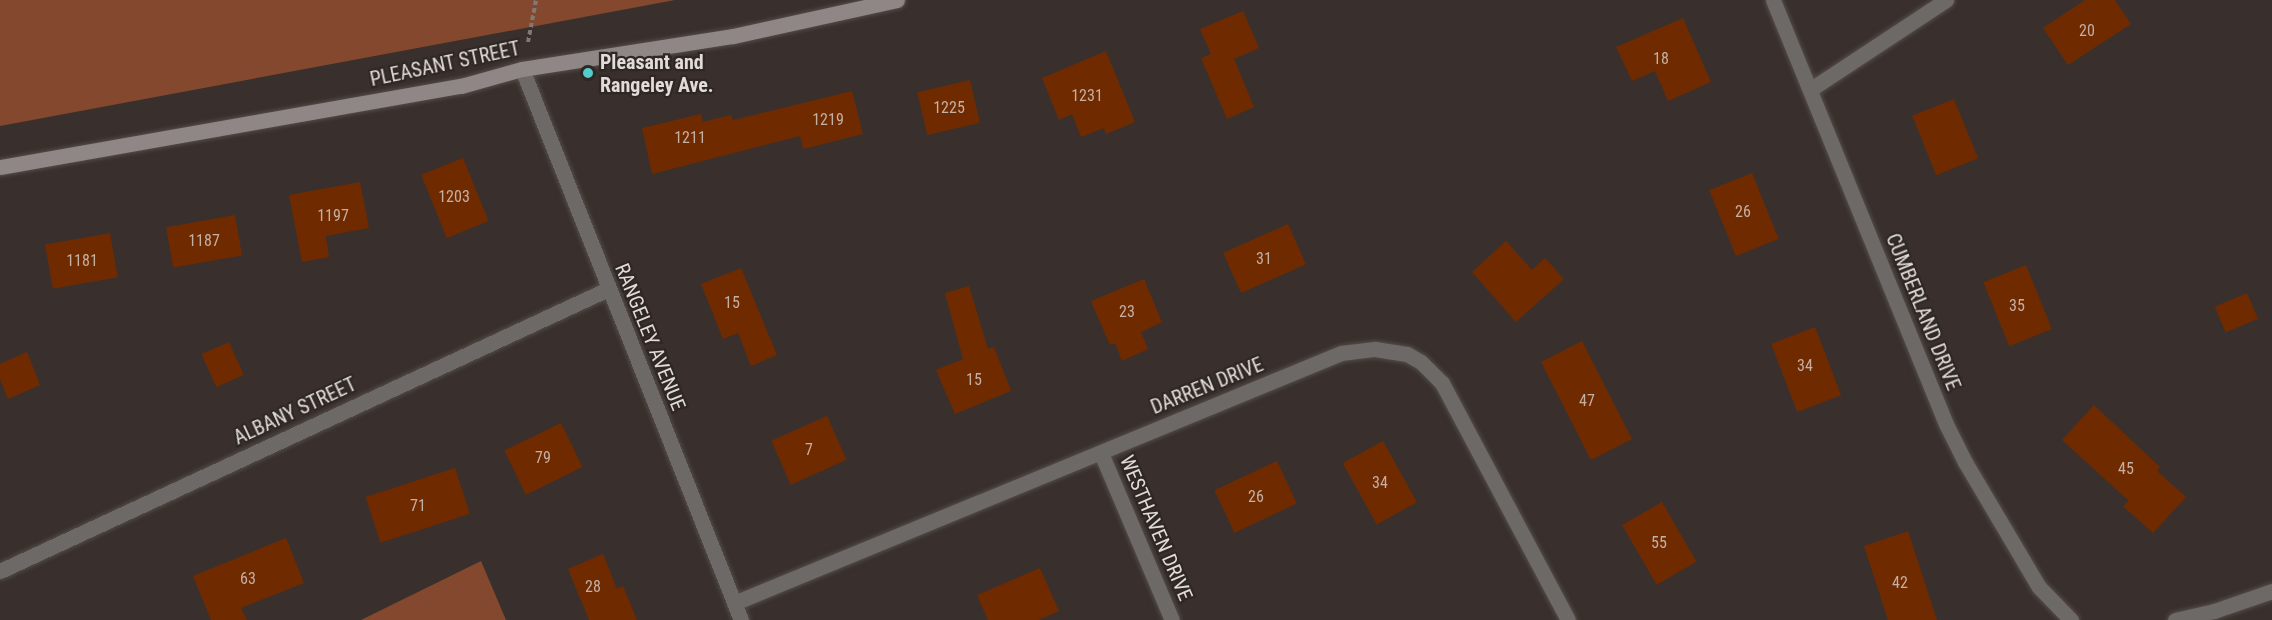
<!DOCTYPE html>
<style>
body{margin:0}
#map{position:relative;width:2272px;height:620px;overflow:hidden;background:#39302d;font-family:"Roboto Condensed",sans-serif}
div>[style]{position:absolute}
.green>*{inset:0;background:#83482d}
.building>*{inset:0;background:#702a00;transform-origin:0 0}
.path>*{height:4px;margin-top:-2px;transform-origin:0;background:repeating-linear-gradient(90deg,#807976 0 4.5px,transparent 0 7.5px)}
.roads{filter:drop-shadow(0 0 2px #544c49) drop-shadow(0 0 2px #544c49)}
.minor>*{height:15px;margin:-7.5px;padding:0 7.5px;transform-origin:7.5px;border-radius:7.5px;background:#6d6967}
.secondary>*{height:15px;margin:-7.5px;padding:0 7.5px;transform-origin:7.5px;border-radius:7.5px;background:#8e8785}
.dots>*{width:16px;height:16px;translate:-50% -50%;box-sizing:border-box;border:3px solid #2f2723;border-radius:50%}
span{translate:-50% -50%;white-space:nowrap;text-align:center;line-height:1.15;-webkit-text-stroke:4.5px #2f2723;paint-order:stroke}
.number-label{font-size:16px;color:#c5b0a4}
.number-label span{-webkit-text-stroke-width:0}
.poi-label{font-size:20px;color:#e1dcda;font-weight:700}
.left{translate:0 -50%;text-align:left}
.street-label{font-size:20px;color:#e1dcda}
</style>
<div id="map">
<div class="green">
<i style="clip-path:polygon(0 0,675px 0,0 126px)"></i>
<i style="clip-path:polygon(481px 561px,506px 620px,361px 620px)"></i>
</div>
<div class="building">
<i style="clip-path:polygon(2085px 0,2115px 0,2131px 24px,2068px 65px,2043px 28px)"></i>
<i style="clip-path:polygon(1243px 11px,1259px 48px,1234px 59px,1254px 107px,1227px 119px,1201px 58px,1211px 54px,1200px 29px)"></i>
<i style="clip-path:polygon(1683px 18px,1711px 82px,1668px 101px,1655px 71px,1632px 81px,1616px 47px)"></i>
<i style="clip-path:polygon(1106px 51px,1135px 122px,1106px 134px,1104px 128px,1081px 137px,1072px 114px,1059px 120px,1042px 78px)"></i>
<i style="left:970px;top:80px;width:44px;height:54px;rotate:77deg"></i>
<i style="clip-path:polygon(852px 91px,863px 134px,803px 149px,800px 136px,652px 174px,642px 128px,701px 114px,703px 122px,731px 115px,733px 120px)"></i>
<i style="left:1954px;top:99px;width:64px;height:45px;rotate:68deg"></i>
<i style="left:463px;top:158px;width:68px;height:45px;rotate:68deg"></i>
<i style="left:1752px;top:173px;width:71px;height:46px;rotate:68deg"></i>
<i style="clip-path:polygon(360px 182px,369px 228px,326px 236px,329px 257px,302px 262px,289px 195px)"></i>
<i style="left:235px;top:215px;width:41px;height:70px;rotate:80deg"></i>
<i style="left:1288px;top:224px;width:44px;height:71px;rotate:66deg"></i>
<i style="left:110px;top:233px;width:45px;height:66px;rotate:80deg"></i>
<i style="clip-path:polygon(1506px 241px,1532px 270px,1545px 258px,1564px 279px,1516px 322px,1472px 272px)"></i>
<i style="left:2026px;top:265px;width:69px;height:46px;rotate:68deg"></i>
<i style="clip-path:polygon(741px 268px,777px 355px,751px 366px,738px 333px,723px 339px,701px 284px)"></i>
<i style="clip-path:polygon(1144px 279px,1162px 322px,1141px 332px,1148px 349px,1122px 361px,1115px 343px,1110px 345px,1091px 301px)"></i>
<i style="clip-path:polygon(969px 286px,988px 349px,994px 347px,1011px 391px,955px 414px,936px 370px,963px 359px,945px 293px)"></i>
<i style="left:2247px;top:293px;width:28px;height:35px;rotate:67deg"></i>
<i style="left:1815px;top:327px;width:73px;height:47px;rotate:69deg"></i>
<i style="left:1582px;top:341px;width:110px;height:46px;rotate:63deg"></i>
<i style="left:229px;top:342px;width:36px;height:30px;rotate:66deg"></i>
<i style="clip-path:polygon(27px 352px,40px 385px,8px 399px,0 379px,0 364px)"></i>
<i style="clip-path:polygon(2094px 405px,2160px 467px,2157px 471px,2186px 497px,2153px 533px,2123px 506px,2129px 501px,2062px 440px)"></i>
<i style="left:827px;top:416px;width:48px;height:61px;rotate:66deg"></i>
<i style="left:561px;top:423px;width:49px;height:63px;rotate:64deg"></i>
<i style="left:1383px;top:441px;width:70px;height:46px;rotate:61deg"></i>
<i style="left:1277px;top:461px;width:47px;height:69px;rotate:65deg"></i>
<i style="left:455px;top:468px;width:48px;height:94px;rotate:72deg"></i>
<i style="left:1662px;top:502px;width:69px;height:46px;rotate:60deg"></i>
<i style="clip-path:polygon(1908px 531px,1937px 620px,1888px 620px,1864px 546px)"></i>
<i style="clip-path:polygon(286px 538px,304px 583px,241px 608px,247px 620px,211px 620px,193px 576px)"></i>
<i style="clip-path:polygon(603px 554px,617px 589px,623px 586px,637px 620px,589px 620px,568px 569px)"></i>
<i style="clip-path:polygon(1040px 568px,1059px 611px,1039px 620px,988px 620px,977px 595px)"></i>
</div>
<div class="path">
<i style="left:528px;top:42px;width:43px;rotate:-79.2deg"></i>
</div>
<div class="roads">
<div class="minor">
<i style="left:1773px;top:0;width:458px;rotate:67.8deg"></i>
<i style="left:1946px;top:424px;width:42px;rotate:63.4deg"></i>
<i style="left:1965px;top:462px;width:145px;rotate:59.4deg"></i>
<i style="left:2039px;top:587px;width:46px;rotate:45.9deg"></i>
<i style="left:522px;top:69px;width:593px;rotate:68.32deg"></i>
<i style="left:1811px;top:89px;width:162px;rotate:-33.4deg"></i>
<i style="left:1101px;top:453px;width:181px;rotate:67deg"></i>
<i style="left:0;top:571px;width:670px;rotate:-24.88deg"></i>
<i style="left:734px;top:603px;width:656px;rotate:-22.38deg"></i>
<i style="left:1341px;top:353px;width:34px;rotate:-7deg"></i>
<i style="left:1375px;top:349px;width:32px;rotate:9deg"></i>
<i style="left:1407px;top:354px;width:16px;rotate:30deg"></i>
<i style="left:1421px;top:362px;width:30px;rotate:45deg"></i>
<i style="left:1442px;top:383px;width:268px;rotate:62deg"></i>
<i style="left:2175px;top:620px;width:40px;rotate:-13deg"></i>
<i style="left:2214px;top:611px;width:61px;rotate:-19deg"></i>
</div>
<div class="secondary">
<i style="left:0;top:167px;width:468px;rotate:-10deg"></i>
<i style="left:461px;top:86px;width:63px;rotate:-15.6deg"></i>
<i style="left:522px;top:69px;width:214px;rotate:-8.9deg"></i>
<i style="left:733px;top:36px;width:168px;rotate:-12.4deg"></i>
</div>
</div>
<div class="dots">
<i style="left:588px;top:73px;background:#52cdcc"></i>
</div>
<div class="number-label">
<span style="left:2087px;top:31px">20</span>
<span style="left:1661px;top:59px">18</span>
<span style="left:1087px;top:96px">1231</span>
<span style="left:949px;top:108px">1225</span>
<span style="left:828px;top:120px">1219</span>
<span style="left:690px;top:138px">1211</span>
<span style="left:454px;top:197px">1203</span>
<span style="left:1743px;top:212px">26</span>
<span style="left:333px;top:216px">1197</span>
<span style="left:204px;top:241px">1187</span>
<span style="left:1264px;top:259px">31</span>
<span style="left:82px;top:261px">1181</span>
<span style="left:732px;top:303px">15</span>
<span style="left:2017px;top:306px">35</span>
<span style="left:1127px;top:312px">23</span>
<span style="left:1805px;top:366px">34</span>
<span style="left:974px;top:380px">15</span>
<span style="left:1587px;top:401px">47</span>
<span style="left:809px;top:450px">7</span>
<span style="left:543px;top:458px">79</span>
<span style="left:2126px;top:469px">45</span>
<span style="left:1380px;top:483px">34</span>
<span style="left:1256px;top:497px">26</span>
<span style="left:418px;top:506px">71</span>
<span style="left:1659px;top:543px">55</span>
<span style="left:248px;top:579px">63</span>
<span style="left:1900px;top:583px">42</span>
<span style="left:593px;top:587px">28</span>
</div>
<div class="poi-label">
<span class="left" style="left:600px;top:74px">Pleasant and<br>Rangeley Ave.</span>
</div>
<div class="street-label">
<span style="left:445px;top:64px;rotate:-12deg">PLEASANT STREET</span>
<span style="left:1923px;top:312px;rotate:68deg">CUMBERLAND DRIVE</span>
<span style="left:650px;top:337px;rotate:68deg">RANGELEY AVENUE</span>
<span style="left:1207px;top:386px;rotate:-22deg">DARREN DRIVE</span>
<span style="left:295px;top:411px;rotate:-25deg">ALBANY STREET</span>
<span style="left:1156px;top:528px;rotate:67deg">WESTHAVEN DRIVE</span>
</div>
</div>
